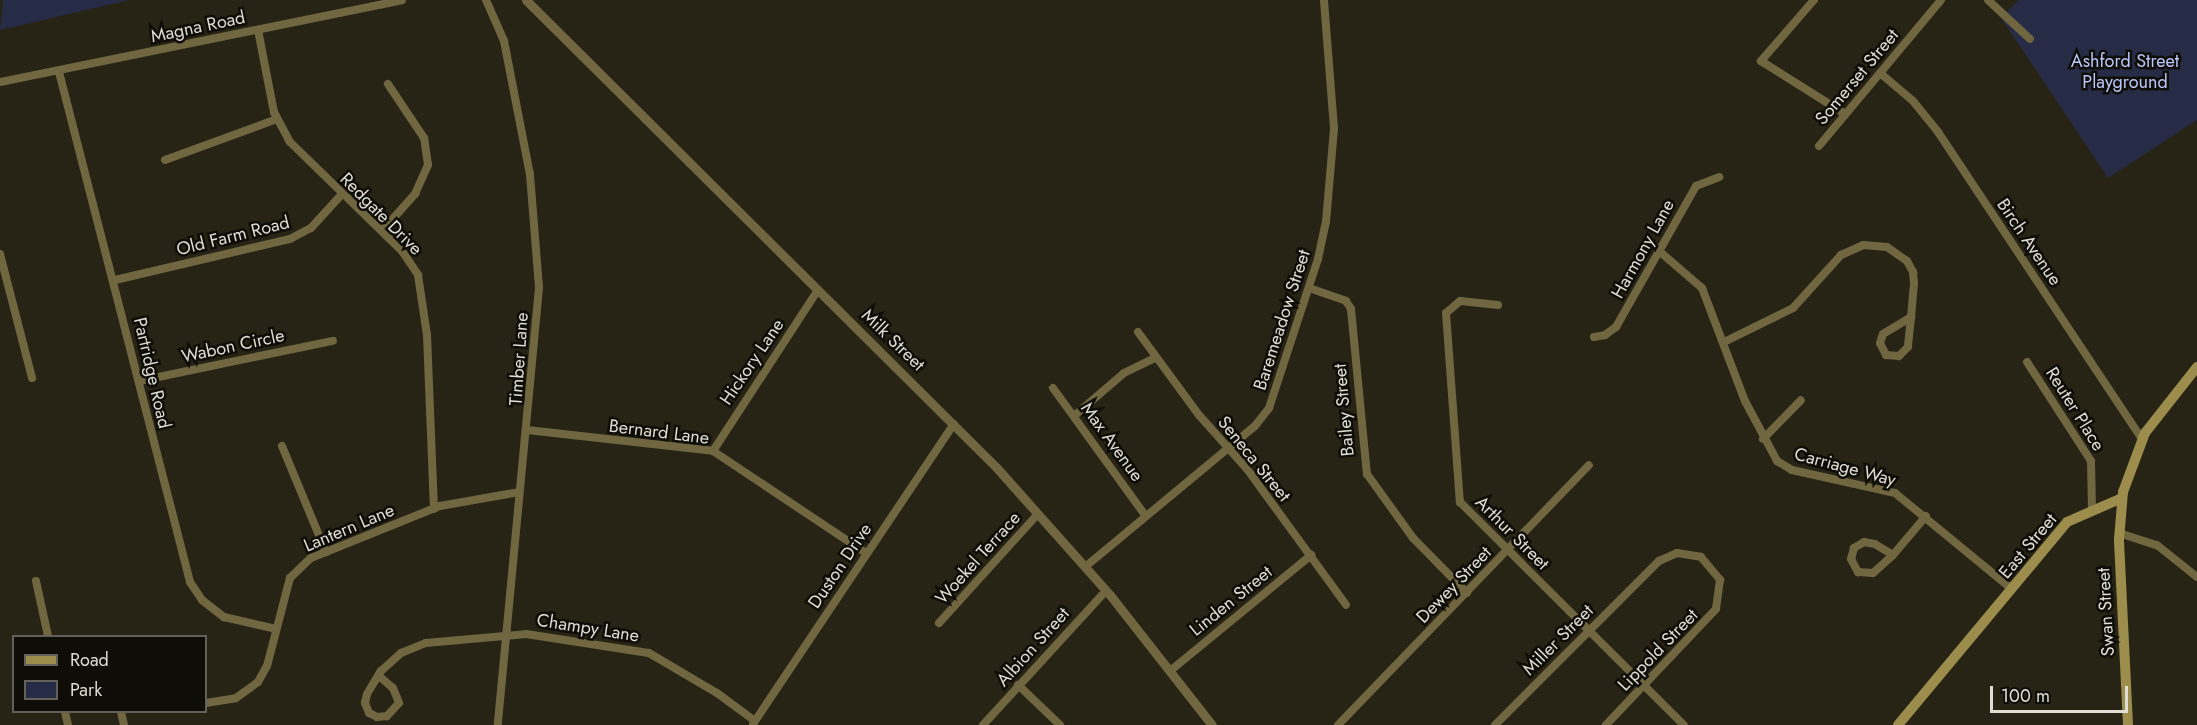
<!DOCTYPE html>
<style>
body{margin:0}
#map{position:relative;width:2197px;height:725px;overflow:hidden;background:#272416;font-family:Jost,sans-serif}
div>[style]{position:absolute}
.green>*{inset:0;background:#272c46}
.minor>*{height:8px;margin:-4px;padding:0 4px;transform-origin:4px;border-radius:4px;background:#706740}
.tertiary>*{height:9px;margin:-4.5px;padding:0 4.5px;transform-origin:4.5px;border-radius:4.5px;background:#706740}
.secondary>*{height:10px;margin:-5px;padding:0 5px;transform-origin:5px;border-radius:5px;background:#9c8d4c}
span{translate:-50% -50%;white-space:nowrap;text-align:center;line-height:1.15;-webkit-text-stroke:5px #0f0d07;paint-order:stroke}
.street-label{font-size:18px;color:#dfddd4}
.park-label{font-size:18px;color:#bbc6fd}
.legend{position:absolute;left:12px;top:635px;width:195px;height:78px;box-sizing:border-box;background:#0f0d07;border:2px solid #626059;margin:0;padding:8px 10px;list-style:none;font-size:18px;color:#dfddd4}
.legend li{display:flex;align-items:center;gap:12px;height:30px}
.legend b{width:30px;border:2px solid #626059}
.scale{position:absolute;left:1990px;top:686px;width:138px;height:27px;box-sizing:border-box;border:3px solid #dfddd4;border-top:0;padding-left:8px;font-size:18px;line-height:21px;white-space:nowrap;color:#dfddd4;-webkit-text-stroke:4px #0f0d07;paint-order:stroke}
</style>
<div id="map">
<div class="green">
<i style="clip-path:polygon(3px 0,129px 0,0 30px)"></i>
<i style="clip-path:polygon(2019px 0,2197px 0,2197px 120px,2108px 178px,2001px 18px)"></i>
</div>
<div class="minor">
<i style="left:486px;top:0;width:45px;rotate:66.3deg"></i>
<i style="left:504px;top:41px;width:136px;rotate:79deg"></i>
<i style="left:530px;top:175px;width:113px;rotate:85.4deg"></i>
<i style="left:539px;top:288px;width:439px;rotate:95.4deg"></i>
<i style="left:1814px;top:0;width:81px;rotate:131deg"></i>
<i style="left:1761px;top:61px;width:99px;rotate:32.2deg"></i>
<i style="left:1988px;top:0;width:57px;rotate:42.9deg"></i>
<i style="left:258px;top:30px;width:84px;rotate:79deg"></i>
<i style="left:274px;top:112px;width:34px;rotate:62deg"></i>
<i style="left:290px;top:142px;width:156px;rotate:44.2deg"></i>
<i style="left:402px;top:251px;width:29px;rotate:56deg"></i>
<i style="left:418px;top:275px;width:61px;rotate:81.5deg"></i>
<i style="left:427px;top:335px;width:174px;rotate:87.7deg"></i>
<i style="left:59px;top:72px;width:527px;rotate:75.59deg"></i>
<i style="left:190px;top:582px;width:22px;rotate:56deg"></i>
<i style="left:202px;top:600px;width:28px;rotate:38deg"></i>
<i style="left:224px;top:617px;width:53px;rotate:13deg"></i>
<i style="left:1880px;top:73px;width:43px;rotate:40.3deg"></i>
<i style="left:1913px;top:101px;width:40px;rotate:51deg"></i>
<i style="left:1938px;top:132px;width:369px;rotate:56.4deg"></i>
<i style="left:0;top:82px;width:410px;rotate:-11.5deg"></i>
<i style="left:1819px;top:146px;width:190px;rotate:-50.1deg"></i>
<i style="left:165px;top:160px;width:119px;rotate:-20.1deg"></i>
<i style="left:382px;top:231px;width:50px;rotate:-48.3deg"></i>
<i style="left:415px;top:194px;width:32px;rotate:-66deg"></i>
<i style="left:428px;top:165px;width:27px;rotate:-98deg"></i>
<i style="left:424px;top:138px;width:65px;rotate:-123.7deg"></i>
<i style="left:1659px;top:251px;width:57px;rotate:40.7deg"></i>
<i style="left:1702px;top:288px;width:121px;rotate:69.2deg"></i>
<i style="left:1745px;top:401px;width:68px;rotate:61.9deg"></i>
<i style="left:1777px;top:461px;width:17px;rotate:31deg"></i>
<i style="left:1792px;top:470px;width:106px;rotate:12.6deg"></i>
<i style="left:1895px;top:493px;width:151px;rotate:39.4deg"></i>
<i style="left:0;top:254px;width:128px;rotate:75.5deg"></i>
<i style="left:115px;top:280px;width:180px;rotate:-13.2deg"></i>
<i style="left:290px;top:239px;width:24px;rotate:-28deg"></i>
<i style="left:311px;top:228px;width:46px;rotate:-47.6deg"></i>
<i style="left:1309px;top:288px;width:39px;rotate:19deg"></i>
<i style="left:1346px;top:301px;width:9px;rotate:58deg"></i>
<i style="left:1351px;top:309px;width:166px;rotate:84.5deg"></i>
<i style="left:1367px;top:474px;width:79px;rotate:54.3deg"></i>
<i style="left:1413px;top:538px;width:77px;rotate:45.5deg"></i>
<i style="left:1498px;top:305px;width:38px;rotate:-174deg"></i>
<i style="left:1460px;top:301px;width:18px;rotate:139deg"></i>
<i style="left:1446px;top:313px;width:190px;rotate:85.8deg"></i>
<i style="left:1460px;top:502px;width:316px;rotate:44.9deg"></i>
<i style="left:1138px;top:332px;width:103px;rotate:53.7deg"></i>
<i style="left:1199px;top:415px;width:72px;rotate:48.4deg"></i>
<i style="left:1247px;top:469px;width:168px;rotate:53.9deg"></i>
<i style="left:1594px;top:337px;width:11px;rotate:-10deg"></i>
<i style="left:1605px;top:335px;width:14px;rotate:-36deg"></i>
<i style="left:1616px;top:327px;width:162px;rotate:-60.4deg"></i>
<i style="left:1696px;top:186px;width:25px;rotate:-21deg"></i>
<i style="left:1724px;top:342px;width:77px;rotate:-26.2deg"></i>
<i style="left:1793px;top:308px;width:72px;rotate:-47.8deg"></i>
<i style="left:1841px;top:255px;width:24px;rotate:-24deg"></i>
<i style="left:1863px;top:245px;width:24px;rotate:5deg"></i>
<i style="left:1887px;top:247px;width:24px;rotate:35deg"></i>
<i style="left:1907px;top:261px;width:13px;rotate:61deg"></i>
<i style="left:1913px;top:272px;width:11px;rotate:85deg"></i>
<i style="left:1914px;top:283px;width:34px;rotate:95deg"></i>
<i style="left:1911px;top:317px;width:30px;rotate:96deg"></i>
<i style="left:1908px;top:347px;width:13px;rotate:135deg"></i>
<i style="left:1899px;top:356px;width:13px;rotate:-176deg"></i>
<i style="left:1886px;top:355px;width:13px;rotate:-117deg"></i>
<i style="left:1880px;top:343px;width:9px;rotate:-72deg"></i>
<i style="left:1883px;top:334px;width:33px;rotate:-31deg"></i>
<i style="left:2027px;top:362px;width:118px;rotate:57.1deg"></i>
<i style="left:2091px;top:461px;width:49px;rotate:88.8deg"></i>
<i style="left:139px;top:381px;width:198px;rotate:-11.7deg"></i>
<i style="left:1053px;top:388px;width:157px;rotate:54.1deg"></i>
<i style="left:1074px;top:416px;width:66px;rotate:-40.7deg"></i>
<i style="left:1124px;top:373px;width:34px;rotate:-26deg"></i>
<i style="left:527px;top:430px;width:187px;rotate:6.4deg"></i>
<i style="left:713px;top:451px;width:184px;rotate:33.7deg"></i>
<i style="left:1763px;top:439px;width:54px;rotate:-45.7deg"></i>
<i style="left:282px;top:446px;width:115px;rotate:67.5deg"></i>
<i style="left:713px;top:451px;width:192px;rotate:-56.9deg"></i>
<i style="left:2119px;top:533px;width:40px;rotate:18deg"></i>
<i style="left:2157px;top:545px;width:51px;rotate:38.7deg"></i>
<i style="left:1893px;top:555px;width:21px;rotate:-149deg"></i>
<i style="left:1875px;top:544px;width:11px;rotate:-170deg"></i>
<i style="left:1864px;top:542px;width:12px;rotate:149deg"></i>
<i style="left:1854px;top:548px;width:11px;rotate:105deg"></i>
<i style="left:1851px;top:559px;width:15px;rotate:62deg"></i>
<i style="left:1858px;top:572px;width:15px;rotate:4deg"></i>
<i style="left:1873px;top:573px;width:27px;rotate:-42deg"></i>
<i style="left:1893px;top:555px;width:51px;rotate:-49.8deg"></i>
<i style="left:1085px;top:567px;width:221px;rotate:-39.7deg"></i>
<i style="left:1255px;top:426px;width:23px;rotate:-52deg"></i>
<i style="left:1269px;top:408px;width:157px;rotate:-71.8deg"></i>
<i style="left:1318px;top:259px;width:38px;rotate:-78deg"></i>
<i style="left:1326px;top:222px;width:94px;rotate:-85.1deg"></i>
<i style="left:1334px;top:128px;width:128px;rotate:-94.5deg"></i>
<i style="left:36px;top:581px;width:56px;rotate:77.7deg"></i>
<i style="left:939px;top:623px;width:147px;rotate:-47.8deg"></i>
<i style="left:1170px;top:671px;width:183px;rotate:-39.4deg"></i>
<i style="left:379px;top:676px;width:18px;rotate:41deg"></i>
<i style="left:393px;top:688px;width:16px;rotate:68deg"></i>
<i style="left:399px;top:703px;width:18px;rotate:133deg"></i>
<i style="left:387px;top:716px;width:10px;rotate:174deg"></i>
<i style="left:377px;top:717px;width:9px;rotate:-153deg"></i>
<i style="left:369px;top:713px;width:11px;rotate:-112deg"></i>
<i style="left:365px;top:703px;width:9px;rotate:-77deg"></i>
<i style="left:367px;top:694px;width:27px;rotate:-59deg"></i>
<i style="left:381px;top:671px;width:27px;rotate:-42deg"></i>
<i style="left:401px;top:653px;width:27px;rotate:-22deg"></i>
<i style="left:426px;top:643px;width:100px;rotate:-5.1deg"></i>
<i style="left:526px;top:634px;width:124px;rotate:8.8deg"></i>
<i style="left:649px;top:653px;width:79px;rotate:30.5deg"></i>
<i style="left:717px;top:693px;width:47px;rotate:36.4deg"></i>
<i style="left:1018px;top:685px;width:58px;rotate:43.6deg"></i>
<i style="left:206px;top:703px;width:30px;rotate:-9deg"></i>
<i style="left:236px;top:698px;width:27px;rotate:-36deg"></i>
<i style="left:258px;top:682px;width:18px;rotate:-61deg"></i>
<i style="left:267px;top:666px;width:91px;rotate:-75.4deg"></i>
<i style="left:290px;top:578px;width:29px;rotate:-44deg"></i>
<i style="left:311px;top:558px;width:139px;rotate:-22deg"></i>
<i style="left:440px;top:506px;width:80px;rotate:-10deg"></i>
<i style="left:65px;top:712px;width:13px;rotate:77deg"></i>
<i style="left:121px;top:712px;width:13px;rotate:77deg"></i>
<i style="left:753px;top:724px;width:361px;rotate:-56.2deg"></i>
<i style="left:983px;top:725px;width:182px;rotate:-47.5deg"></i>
<i style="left:1338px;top:725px;width:361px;rotate:-46deg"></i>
<i style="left:1495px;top:725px;width:232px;rotate:-45deg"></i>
<i style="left:1659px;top:561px;width:20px;rotate:-24deg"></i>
<i style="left:1677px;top:553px;width:24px;rotate:9deg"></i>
<i style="left:1701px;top:557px;width:30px;rotate:50deg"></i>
<i style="left:1720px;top:580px;width:29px;rotate:98deg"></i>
<i style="left:1716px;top:609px;width:160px;rotate:133.5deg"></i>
</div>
<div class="tertiary">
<i style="left:526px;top:0;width:663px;rotate:44.82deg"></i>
<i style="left:996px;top:467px;width:171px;rotate:48.3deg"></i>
<i style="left:1110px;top:595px;width:165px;rotate:51.9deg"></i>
</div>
<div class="secondary">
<i style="left:1898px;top:725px;width:264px;rotate:-50.2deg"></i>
<i style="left:2067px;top:522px;width:60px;rotate:-23.6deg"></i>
<i style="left:2128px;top:725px;width:186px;rotate:-92.8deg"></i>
<i style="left:2119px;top:539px;width:47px;rotate:-85.1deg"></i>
<i style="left:2123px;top:492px;width:63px;rotate:-69.6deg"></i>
<i style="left:2145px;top:433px;width:84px;rotate:-51.8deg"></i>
</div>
<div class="street-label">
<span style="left:198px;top:27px;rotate:-12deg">Magna Road</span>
<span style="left:1857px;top:77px;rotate:-50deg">Somerset Street</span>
<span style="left:381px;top:214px;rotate:45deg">Redgate Drive</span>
<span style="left:233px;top:236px;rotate:-14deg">Old Farm Road</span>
<span style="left:2029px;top:242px;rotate:56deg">Birch Avenue</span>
<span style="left:1643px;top:249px;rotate:-61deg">Harmony Lane</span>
<span style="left:1282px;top:320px;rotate:-72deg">Baremeadow Street</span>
<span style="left:893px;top:340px;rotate:44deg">Milk Street</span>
<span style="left:233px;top:346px;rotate:-12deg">Wabon Circle</span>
<span style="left:519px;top:359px;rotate:-86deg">Timber Lane</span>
<span style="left:752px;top:362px;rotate:-56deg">Hickory Lane</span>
<span style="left:152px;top:373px;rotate:77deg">Partridge Road</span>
<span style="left:2075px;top:409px;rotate:58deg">Reuter Place</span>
<span style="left:1344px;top:410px;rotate:-95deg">Bailey Street</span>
<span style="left:659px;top:432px;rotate:7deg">Bernard Lane</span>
<span style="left:1112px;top:442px;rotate:54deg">Max Avenue</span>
<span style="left:1254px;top:459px;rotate:51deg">Seneca Street</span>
<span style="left:1845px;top:467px;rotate:15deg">Carriage Way</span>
<span style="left:349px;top:528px;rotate:-23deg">Lantern Lane</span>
<span style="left:1512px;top:533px;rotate:45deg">Arthur Street</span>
<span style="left:2028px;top:546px;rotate:-50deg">East Street</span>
<span style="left:978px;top:558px;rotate:-48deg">Woekel Terrace</span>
<span style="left:840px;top:566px;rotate:-56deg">Duston Drive</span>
<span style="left:1454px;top:585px;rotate:-46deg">Dewey Street</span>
<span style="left:1231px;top:601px;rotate:-39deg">Linden Street</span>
<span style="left:2106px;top:612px;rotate:-93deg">Swan Street</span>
<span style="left:588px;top:628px;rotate:9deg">Champy Lane</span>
<span style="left:1558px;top:640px;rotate:-45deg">Miller Street</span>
<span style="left:1033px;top:647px;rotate:-48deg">Albion Street</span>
<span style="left:1658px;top:650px;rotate:-46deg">Lippold Street</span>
</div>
<div class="park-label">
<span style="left:2125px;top:72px">Ashford Street<br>Playground</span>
</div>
<ul class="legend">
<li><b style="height:8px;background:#9c8d4c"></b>Road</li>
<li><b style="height:16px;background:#272c46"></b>Park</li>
</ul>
<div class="scale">100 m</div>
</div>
